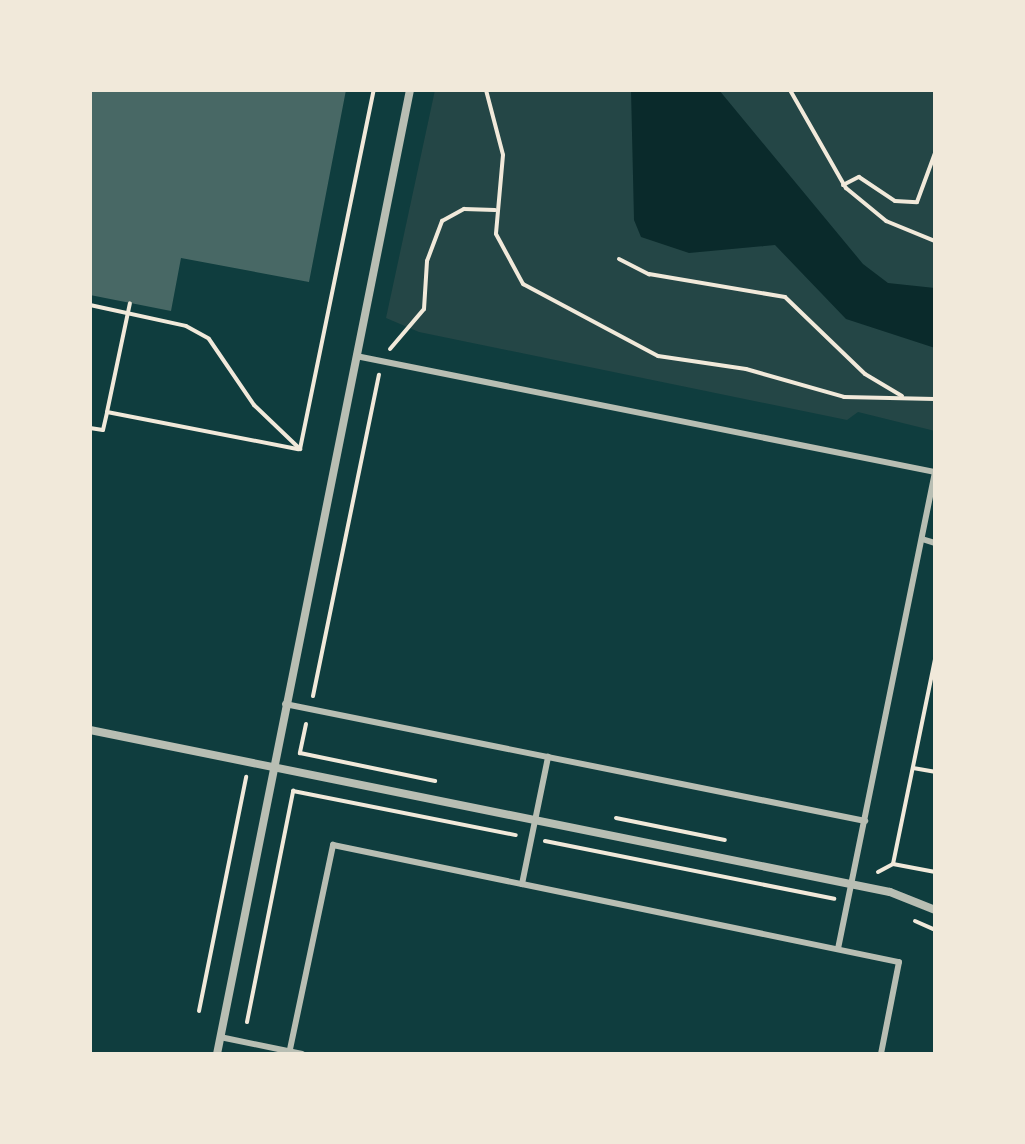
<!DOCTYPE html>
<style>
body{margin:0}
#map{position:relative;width:1025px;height:1144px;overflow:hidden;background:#0f3d3e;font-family:"Source Serif 4",serif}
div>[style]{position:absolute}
.green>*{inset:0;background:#244646}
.water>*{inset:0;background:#0a2a2b}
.building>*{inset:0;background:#486865}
.path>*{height:4px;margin:-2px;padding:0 2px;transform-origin:2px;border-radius:2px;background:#f1e9da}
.service>*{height:6px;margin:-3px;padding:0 3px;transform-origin:3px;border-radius:3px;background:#b8beb3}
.minor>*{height:8px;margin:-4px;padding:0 4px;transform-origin:4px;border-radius:4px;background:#b8beb3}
span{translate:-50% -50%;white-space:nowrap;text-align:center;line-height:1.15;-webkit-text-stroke:6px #f1e9da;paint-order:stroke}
.frame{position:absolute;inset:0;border:92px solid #f1e9da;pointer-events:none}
</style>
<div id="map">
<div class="green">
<i style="clip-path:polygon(435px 90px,935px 90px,935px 431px,858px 412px,847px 420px,419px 332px,386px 318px)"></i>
</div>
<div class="water">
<i style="clip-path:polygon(631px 90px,719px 90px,863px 264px,888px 283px,935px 288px,935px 348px,846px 319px,775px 245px,689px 253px,641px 237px,634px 220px)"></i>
</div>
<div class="building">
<i style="clip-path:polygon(90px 90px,346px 90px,309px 282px,181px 258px,171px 311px,90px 295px)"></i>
</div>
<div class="path">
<i style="left:486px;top:90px;width:67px;rotate:75.3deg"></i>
<i style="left:503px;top:155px;width:79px;rotate:95.1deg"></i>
<i style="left:496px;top:234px;width:57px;rotate:61.6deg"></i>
<i style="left:523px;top:284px;width:153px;rotate:28.1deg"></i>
<i style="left:658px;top:356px;width:89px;rotate:8.4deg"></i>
<i style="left:746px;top:369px;width:102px;rotate:15.9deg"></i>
<i style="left:844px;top:397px;width:91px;rotate:1.3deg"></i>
<i style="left:790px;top:90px;width:113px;rotate:60.3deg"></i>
<i style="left:846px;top:188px;width:52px;rotate:39.5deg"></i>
<i style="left:886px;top:221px;width:53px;rotate:22.2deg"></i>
<i style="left:843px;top:185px;width:18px;rotate:-27deg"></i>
<i style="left:859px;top:177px;width:43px;rotate:33.7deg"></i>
<i style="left:895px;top:201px;width:22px;rotate:3deg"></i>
<i style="left:917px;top:202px;width:52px;rotate:-69.8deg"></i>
<i style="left:619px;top:259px;width:34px;rotate:27deg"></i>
<i style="left:649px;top:274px;width:138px;rotate:9.6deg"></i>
<i style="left:785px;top:297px;width:111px;rotate:43.9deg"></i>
<i style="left:865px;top:374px;width:43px;rotate:30.7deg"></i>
<i style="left:90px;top:305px;width:98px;rotate:12.3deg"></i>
<i style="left:186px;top:326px;width:26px;rotate:29deg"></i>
<i style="left:209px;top:339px;width:80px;rotate:55.7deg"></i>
<i style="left:254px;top:405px;width:64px;rotate:43.7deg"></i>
<i style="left:390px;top:349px;width:52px;rotate:-49.6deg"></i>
<i style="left:424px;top:309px;width:48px;rotate:-86.4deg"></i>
<i style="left:427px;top:261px;width:43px;rotate:-69.4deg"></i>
<i style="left:442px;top:221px;width:25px;rotate:-29deg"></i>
<i style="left:464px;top:209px;width:31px;rotate:2deg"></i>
<i style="left:107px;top:412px;width:111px;rotate:-78.1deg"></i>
<i style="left:90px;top:428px;width:13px;rotate:9deg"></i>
<i style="left:103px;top:430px;width:18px;rotate:-77deg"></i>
<i style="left:107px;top:412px;width:195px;rotate:11deg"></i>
<i style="left:300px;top:449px;width:367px;rotate:-78.4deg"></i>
<i style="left:313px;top:696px;width:328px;rotate:-78.4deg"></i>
<i style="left:306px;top:724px;width:30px;rotate:102deg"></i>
<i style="left:300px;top:753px;width:138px;rotate:11.7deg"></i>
<i style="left:913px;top:768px;width:22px;rotate:10deg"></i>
<i style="left:616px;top:818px;width:111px;rotate:11.4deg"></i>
<i style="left:545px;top:841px;width:295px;rotate:11.3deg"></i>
<i style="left:893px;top:864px;width:209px;rotate:-78.4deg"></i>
<i style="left:878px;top:872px;width:17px;rotate:-28deg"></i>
<i style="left:893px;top:864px;width:43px;rotate:10.8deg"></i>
<i style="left:915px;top:921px;width:22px;rotate:24deg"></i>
<i style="left:199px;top:1011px;width:239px;rotate:-78.6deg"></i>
<i style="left:247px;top:1022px;width:236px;rotate:-78.7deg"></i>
<i style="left:293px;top:791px;width:227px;rotate:11.2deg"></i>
</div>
<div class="service">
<i style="left:356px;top:356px;width:591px;rotate:11.33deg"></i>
<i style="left:935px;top:472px;width:486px;rotate:101.5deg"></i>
<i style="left:922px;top:539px;width:14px;rotate:17deg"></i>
<i style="left:285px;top:704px;width:592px;rotate:11.4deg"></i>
<i style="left:522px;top:884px;width:385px;rotate:11.7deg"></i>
<i style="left:899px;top:962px;width:94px;rotate:101.1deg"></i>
<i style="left:220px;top:1037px;width:84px;rotate:11.7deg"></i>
<i style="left:289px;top:1054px;width:214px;rotate:-78.1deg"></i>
<i style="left:333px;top:845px;width:193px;rotate:11.7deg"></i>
<i style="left:522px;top:884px;width:130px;rotate:-78.4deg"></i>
</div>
<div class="minor">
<i style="left:90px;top:730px;width:816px;rotate:11.45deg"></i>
<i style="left:890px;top:892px;width:48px;rotate:21.8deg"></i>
<i style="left:217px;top:1054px;width:983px;rotate:-78.68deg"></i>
</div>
<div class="frame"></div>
</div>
